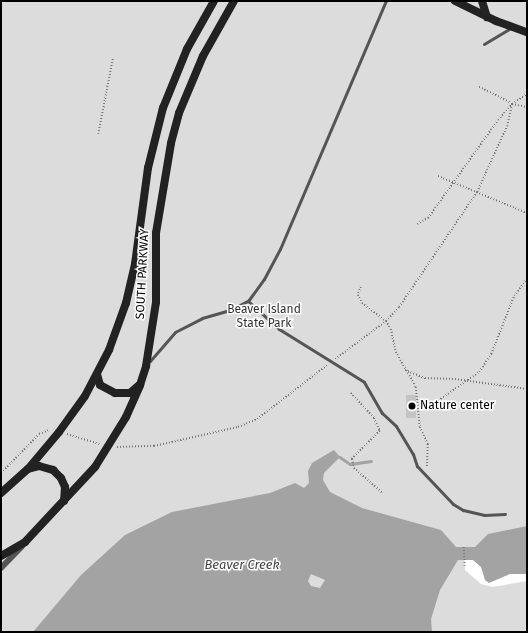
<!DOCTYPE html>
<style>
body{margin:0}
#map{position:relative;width:528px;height:633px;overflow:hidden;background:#fff;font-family:"Fira Sans",sans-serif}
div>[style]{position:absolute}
.green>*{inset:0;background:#dcdcdc}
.water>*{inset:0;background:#a3a3a3}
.stream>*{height:2.5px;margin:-1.25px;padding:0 1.25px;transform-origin:1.25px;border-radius:1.25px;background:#a3a3a3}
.building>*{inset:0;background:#c4c4c4;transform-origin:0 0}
.path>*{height:1.5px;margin-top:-0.75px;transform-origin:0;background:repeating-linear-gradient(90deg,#777 0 1px,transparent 0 3px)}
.lane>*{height:3px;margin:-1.5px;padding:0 1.5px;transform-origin:1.5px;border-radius:1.5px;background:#555}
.street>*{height:6px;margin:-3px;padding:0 3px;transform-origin:3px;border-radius:3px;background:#555}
.secondary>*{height:8px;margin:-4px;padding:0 4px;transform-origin:4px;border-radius:4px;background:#222}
.dots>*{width:11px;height:11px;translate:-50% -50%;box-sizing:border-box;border:2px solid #fff;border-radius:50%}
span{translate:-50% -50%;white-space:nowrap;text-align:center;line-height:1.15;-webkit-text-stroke:3px #fff;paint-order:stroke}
.street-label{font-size:12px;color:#000}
.park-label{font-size:12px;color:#333}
.poi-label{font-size:12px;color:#000}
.left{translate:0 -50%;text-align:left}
.water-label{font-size:13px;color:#444;font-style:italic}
.frame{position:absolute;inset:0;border:2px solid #000;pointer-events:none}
</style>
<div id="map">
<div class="green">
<i style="clip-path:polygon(1px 1px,527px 1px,527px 526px,464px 555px,465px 570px,481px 584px,493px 587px,527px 581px,527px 632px,1px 632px)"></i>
</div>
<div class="water">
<i style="clip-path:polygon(evenodd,334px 450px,340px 457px,324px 473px,323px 480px,330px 492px,362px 508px,441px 530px,456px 547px,475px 547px,488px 534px,527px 526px,527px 574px,510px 574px,489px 583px,485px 580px,481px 567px,473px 560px,458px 560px,440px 590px,431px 619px,432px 632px,33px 632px,81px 575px,125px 535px,172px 512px,270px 493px,295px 483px,304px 488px,309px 483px,308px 471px,312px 463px,334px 450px,311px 574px,325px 580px,320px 588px,311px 586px,308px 581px,311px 574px)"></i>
</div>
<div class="stream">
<i style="left:340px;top:457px;width:12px;rotate:35deg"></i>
<i style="left:350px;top:464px;width:21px;rotate:-8deg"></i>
</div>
<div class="building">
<i style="left:406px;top:395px;width:10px;height:23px"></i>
</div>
<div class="path">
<i style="left:512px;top:104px;width:18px;rotate:-34deg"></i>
<i style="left:98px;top:134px;width:78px;rotate:-79deg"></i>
<i style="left:438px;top:176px;width:96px;rotate:22.6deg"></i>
<i style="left:417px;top:224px;width:13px;rotate:-29deg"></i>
<i style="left:428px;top:218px;width:120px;rotate:-54.5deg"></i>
<i style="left:498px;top:120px;width:21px;rotate:-49deg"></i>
<i style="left:512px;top:104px;width:38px;rotate:-153deg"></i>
<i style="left:361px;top:287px;width:9px;rotate:111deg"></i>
<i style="left:358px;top:295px;width:9px;rotate:63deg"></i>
<i style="left:362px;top:303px;width:30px;rotate:37deg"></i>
<i style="left:386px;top:321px;width:9px;rotate:58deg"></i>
<i style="left:391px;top:329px;width:24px;rotate:78deg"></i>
<i style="left:396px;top:352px;width:40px;rotate:60.3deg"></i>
<i style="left:416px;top:387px;width:40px;rotate:84.3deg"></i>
<i style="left:420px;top:427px;width:19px;rotate:65deg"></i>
<i style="left:428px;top:444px;width:24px;rotate:92deg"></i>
<i style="left:335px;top:359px;width:64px;rotate:-36.7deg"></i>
<i style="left:386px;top:321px;width:19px;rotate:-47deg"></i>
<i style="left:399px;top:307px;width:139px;rotate:-55.9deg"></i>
<i style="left:477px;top:192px;width:72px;rotate:-65.6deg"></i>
<i style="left:507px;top:126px;width:23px;rotate:-77deg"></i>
<i style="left:512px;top:104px;width:15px;rotate:11deg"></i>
<i style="left:405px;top:370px;width:22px;rotate:22deg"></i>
<i style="left:425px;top:378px;width:30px;rotate:2deg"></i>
<i style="left:455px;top:379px;width:73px;rotate:7.9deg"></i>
<i style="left:351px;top:393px;width:34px;rotate:47deg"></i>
<i style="left:374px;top:418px;width:14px;rotate:65deg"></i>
<i style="left:380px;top:431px;width:40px;rotate:135deg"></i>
<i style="left:352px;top:459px;width:9px;rotate:77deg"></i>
<i style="left:354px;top:468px;width:37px;rotate:41deg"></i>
<i style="left:420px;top:408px;width:14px;rotate:-17deg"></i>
<i style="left:433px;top:404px;width:56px;rotate:-34.8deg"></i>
<i style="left:479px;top:372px;width:22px;rotate:-56deg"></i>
<i style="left:491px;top:354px;width:62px;rotate:-68.4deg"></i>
<i style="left:514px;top:296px;width:21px;rotate:-53deg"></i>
<i style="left:67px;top:434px;width:34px;rotate:17deg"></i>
<i style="left:117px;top:447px;width:37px;rotate:-2deg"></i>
<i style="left:154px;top:446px;width:86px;rotate:-12.7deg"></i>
<i style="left:238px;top:427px;width:21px;rotate:-23deg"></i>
<i style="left:257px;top:419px;width:88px;rotate:-37.6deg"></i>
<i style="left:1px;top:473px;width:54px;rotate:-45.7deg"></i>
<i style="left:39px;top:434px;width:11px;rotate:-22deg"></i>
<i style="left:464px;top:547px;width:19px;rotate:87deg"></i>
</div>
<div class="lane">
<i style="left:484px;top:44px;width:31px;rotate:-31deg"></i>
<i style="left:248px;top:301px;width:42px;rotate:42.1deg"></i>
<i style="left:279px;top:329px;width:100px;rotate:31.9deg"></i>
<i style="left:364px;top:382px;width:36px;rotate:60deg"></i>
<i style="left:382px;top:413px;width:19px;rotate:43deg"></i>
<i style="left:396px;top:426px;width:33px;rotate:59deg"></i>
<i style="left:413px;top:454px;width:13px;rotate:72deg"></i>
<i style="left:417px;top:466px;width:52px;rotate:46.5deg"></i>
<i style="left:453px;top:504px;width:12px;rotate:31deg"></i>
<i style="left:463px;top:510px;width:22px;rotate:13deg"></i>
<i style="left:484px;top:515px;width:21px;rotate:-3deg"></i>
<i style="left:150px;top:361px;width:38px;rotate:-49deg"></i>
<i style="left:175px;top:332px;width:30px;rotate:-27deg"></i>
<i style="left:202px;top:318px;width:29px;rotate:-16deg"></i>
<i style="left:230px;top:310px;width:20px;rotate:-27deg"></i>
<i style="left:248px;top:301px;width:27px;rotate:-54deg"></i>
<i style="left:264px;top:279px;width:34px;rotate:-62deg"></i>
<i style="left:280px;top:249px;width:270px;rotate:-66.9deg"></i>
</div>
<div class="street">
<i style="left:1px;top:568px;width:30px;rotate:-46deg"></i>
</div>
<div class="secondary">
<i style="left:455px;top:1px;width:46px;rotate:26deg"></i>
<i style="left:496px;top:21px;width:33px;rotate:20deg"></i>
<i style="left:482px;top:1px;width:17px;rotate:73deg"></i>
<i style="left:97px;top:374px;width:11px;rotate:75deg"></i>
<i style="left:100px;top:385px;width:17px;rotate:28deg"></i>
<i style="left:115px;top:393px;width:15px"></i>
<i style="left:130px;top:393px;width:11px;rotate:-41deg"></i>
<i style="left:28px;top:469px;width:11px;rotate:-15deg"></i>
<i style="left:39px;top:466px;width:15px;rotate:16deg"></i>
<i style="left:53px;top:470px;width:11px;rotate:45deg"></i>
<i style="left:61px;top:478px;width:10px;rotate:66deg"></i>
<i style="left:65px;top:487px;width:14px;rotate:94deg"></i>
<i style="left:1px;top:493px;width:36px;rotate:-42deg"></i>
<i style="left:28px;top:469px;width:48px;rotate:-50deg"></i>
<i style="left:59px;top:432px;width:44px;rotate:-54.2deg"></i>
<i style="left:85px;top:396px;width:52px;rotate:-62.4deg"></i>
<i style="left:109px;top:350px;width:50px;rotate:-70.1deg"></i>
<i style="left:126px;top:303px;width:40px;rotate:-77deg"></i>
<i style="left:135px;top:264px;width:97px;rotate:-82.3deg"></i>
<i style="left:148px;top:168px;width:62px;rotate:-76deg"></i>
<i style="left:163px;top:108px;width:64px;rotate:-67.9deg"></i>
<i style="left:187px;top:49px;width:55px;rotate:-60.6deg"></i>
<i style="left:1px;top:556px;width:28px;rotate:-30deg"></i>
<i style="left:25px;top:542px;width:103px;rotate:-47deg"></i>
<i style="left:95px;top:467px;width:59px;rotate:-58.2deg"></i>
<i style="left:126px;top:417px;width:35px;rotate:-66deg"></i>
<i style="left:140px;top:385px;width:20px;rotate:-72deg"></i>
<i style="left:146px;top:366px;width:65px;rotate:-81.1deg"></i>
<i style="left:156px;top:302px;width:69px;rotate:-90deg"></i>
<i style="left:156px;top:233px;width:91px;rotate:-80.5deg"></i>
<i style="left:171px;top:143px;width:31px;rotate:-75deg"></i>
<i style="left:179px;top:113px;width:62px;rotate:-67.2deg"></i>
<i style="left:203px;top:56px;width:63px;rotate:-60.6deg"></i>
</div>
<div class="dots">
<i style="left:412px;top:406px;background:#000"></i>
</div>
<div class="street-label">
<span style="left:143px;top:274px;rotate:-87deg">SOUTH PARKWAY</span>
</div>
<div class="park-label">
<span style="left:264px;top:317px">Beaver Island<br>State Park</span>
</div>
<div class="poi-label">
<span class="left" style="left:420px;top:406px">Nature center</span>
</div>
<div class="water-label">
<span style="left:242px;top:565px">Beaver Creek</span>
</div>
<div class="frame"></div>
</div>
